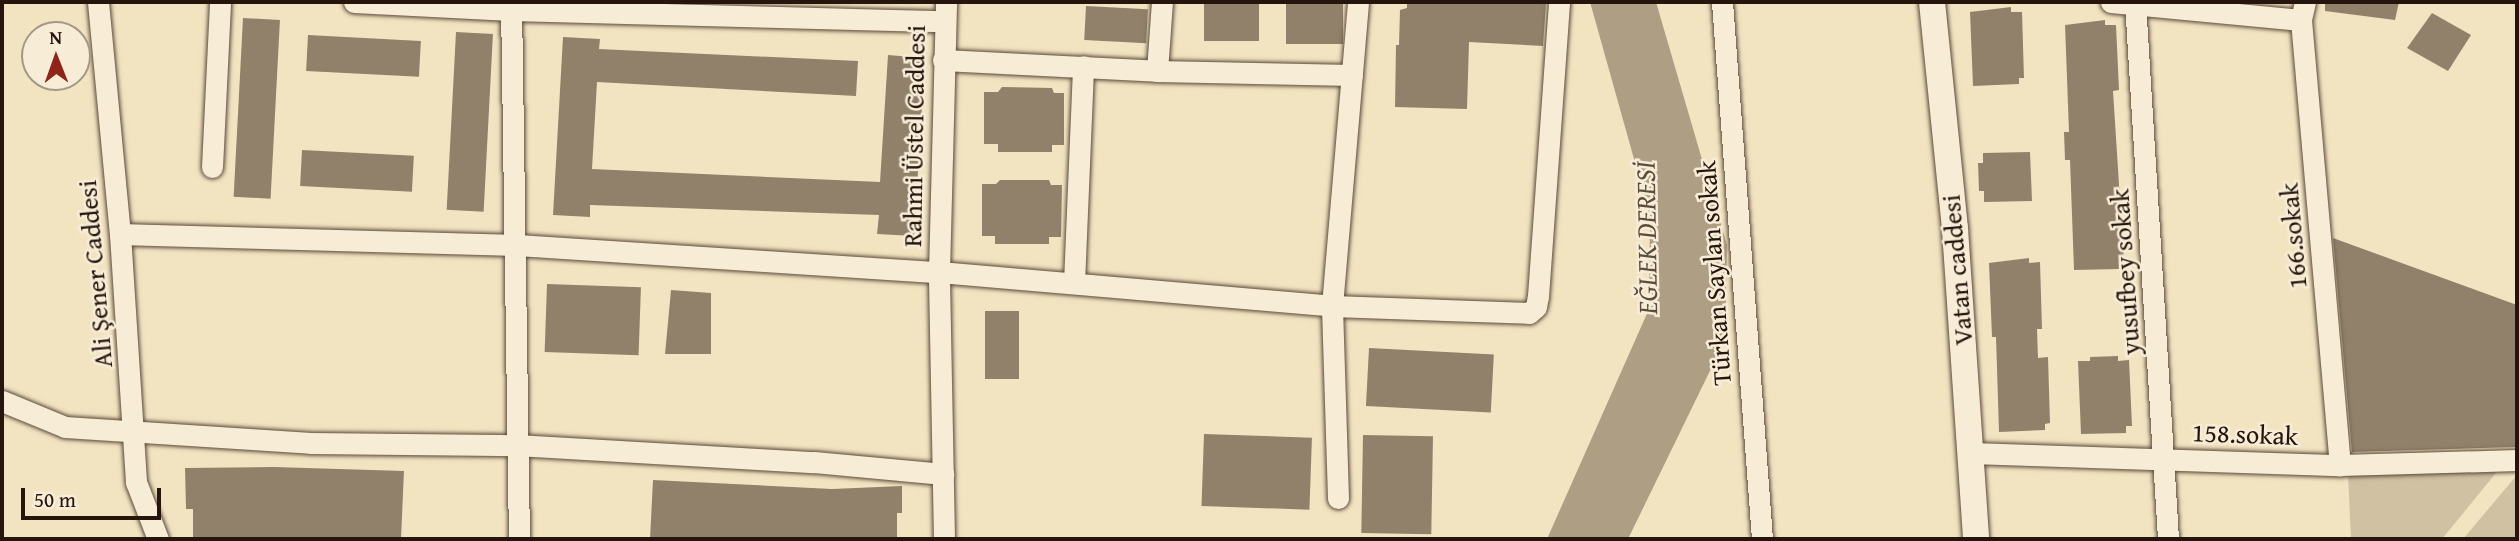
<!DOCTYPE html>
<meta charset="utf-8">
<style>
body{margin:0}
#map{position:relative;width:2519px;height:541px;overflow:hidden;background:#f3e4c1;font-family:"Gentium Book Plus",serif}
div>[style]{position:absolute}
.green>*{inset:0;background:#d0c1a2}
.water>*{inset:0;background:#ad9e84}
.building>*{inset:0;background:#91816b;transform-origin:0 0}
.roads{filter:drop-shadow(0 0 2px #59493a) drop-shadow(0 0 2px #59493a)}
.minor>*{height:21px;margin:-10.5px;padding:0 10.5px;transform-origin:10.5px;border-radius:10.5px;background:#f7edd7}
.tertiary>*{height:26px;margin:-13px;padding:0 13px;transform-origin:13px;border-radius:13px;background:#f7edd7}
span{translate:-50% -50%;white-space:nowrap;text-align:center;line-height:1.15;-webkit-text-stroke:5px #f7edd7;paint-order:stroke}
.street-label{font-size:26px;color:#26150d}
.water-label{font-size:28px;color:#5c4c3d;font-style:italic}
.frame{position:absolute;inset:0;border:4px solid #26150d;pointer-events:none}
.north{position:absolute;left:21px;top:21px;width:70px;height:70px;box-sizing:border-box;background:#f7edd7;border:2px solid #a39786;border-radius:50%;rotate:359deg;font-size:19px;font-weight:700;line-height:28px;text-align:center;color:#26150d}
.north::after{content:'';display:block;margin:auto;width:24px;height:32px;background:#8f2418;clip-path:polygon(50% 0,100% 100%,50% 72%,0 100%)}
.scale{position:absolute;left:21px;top:488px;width:140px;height:32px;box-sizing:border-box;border:4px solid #26150d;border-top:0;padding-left:9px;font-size:21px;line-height:24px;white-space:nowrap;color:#26150d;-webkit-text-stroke:5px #f7edd7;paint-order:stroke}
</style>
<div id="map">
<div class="green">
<i style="clip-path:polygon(2500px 468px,2442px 539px,2351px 539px,2348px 474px)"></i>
<i style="clip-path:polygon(2517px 475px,2517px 539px,2463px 539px)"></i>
</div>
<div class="water">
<i style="clip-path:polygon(1590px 2px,1656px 2px,1727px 245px,1725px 340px,1628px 539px,1547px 539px,1649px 309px,1650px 216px)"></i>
</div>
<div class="building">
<i style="left:1204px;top:2px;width:55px;height:39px"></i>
<i style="left:1286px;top:2px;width:57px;height:42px"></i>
<i style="clip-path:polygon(1407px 2px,1546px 2px,1543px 46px,1469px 42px,1467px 109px,1395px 107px,1396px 45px,1399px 45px,1400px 10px,1407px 8px)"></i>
<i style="clip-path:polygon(2325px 2px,2399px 2px,2395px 20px,2325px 11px)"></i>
<i style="left:1086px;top:6px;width:62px;height:34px;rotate:3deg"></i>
<i style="clip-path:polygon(2011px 7px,2011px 12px,2022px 12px,2024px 78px,2019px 78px,2019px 84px,1973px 86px,1970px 12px)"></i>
<i style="clip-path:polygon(2432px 13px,2471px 35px,2448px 71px,2407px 48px)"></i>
<i style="left:243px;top:18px;width:37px;height:179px;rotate:3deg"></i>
<i style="clip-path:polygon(2105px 20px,2105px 25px,2116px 25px,2119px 90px,2113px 91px,2124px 262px,2119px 262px,2119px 269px,2074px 270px,2070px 160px,2065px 160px,2064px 132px,2069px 132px,2065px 25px)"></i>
<i style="left:456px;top:32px;width:37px;height:178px;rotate:3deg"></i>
<i style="left:308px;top:35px;width:113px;height:36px;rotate:3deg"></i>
<i style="clip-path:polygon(563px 37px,600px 39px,599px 49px,858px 61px,856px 96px,597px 82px,592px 169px,880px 182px,888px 55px,925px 58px,914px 236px,877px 234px,879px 215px,590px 205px,590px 217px,553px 215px)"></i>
<i style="clip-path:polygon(1002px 87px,1052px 88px,1054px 93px,1064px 93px,1064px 145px,1052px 145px,1052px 152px,998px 152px,998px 144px,984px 144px,984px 92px,998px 92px)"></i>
<i style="left:302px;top:150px;width:112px;height:36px;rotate:3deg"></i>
<i style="clip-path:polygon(2030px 152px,2032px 201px,1984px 202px,1984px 191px,1979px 191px,1978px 163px,1983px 163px,1983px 153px)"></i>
<i style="clip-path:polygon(1000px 180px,1049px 180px,1051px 185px,1062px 185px,1061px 237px,1049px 237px,1049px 244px,995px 244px,995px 236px,982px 236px,982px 184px,996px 184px)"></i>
<i style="clip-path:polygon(2333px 238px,2517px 305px,2515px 447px,2352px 452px)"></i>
<i style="clip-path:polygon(2029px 258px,2029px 263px,2040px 262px,2042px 329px,2037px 329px,2038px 358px,2048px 357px,2050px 423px,2045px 424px,2045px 430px,1999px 432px,1996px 337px,1992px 337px,1989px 263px)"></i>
<i style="left:547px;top:284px;width:94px;height:68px;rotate:2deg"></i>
<i style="clip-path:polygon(671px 290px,711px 293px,711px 354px,665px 354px)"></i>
<i style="left:985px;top:311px;width:34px;height:68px"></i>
<i style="left:1369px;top:348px;width:125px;height:58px;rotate:3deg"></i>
<i style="clip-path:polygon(2118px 356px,2118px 361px,2129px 360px,2132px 426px,2126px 426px,2126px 433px,2081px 434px,2078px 361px,2090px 361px,2090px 357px)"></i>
<i style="left:1204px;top:434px;width:108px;height:72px;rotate:2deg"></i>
<i style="left:1363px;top:435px;width:70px;height:98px;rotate:1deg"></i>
<i style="clip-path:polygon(274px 467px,404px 471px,401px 539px,193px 539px,193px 509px,186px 509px,185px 468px)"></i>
<i style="clip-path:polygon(653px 480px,832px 489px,902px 486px,902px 513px,897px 513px,897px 539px,650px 539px)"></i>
</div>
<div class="roads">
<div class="minor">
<i style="left:98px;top:2px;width:233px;rotate:84.6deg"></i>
<i style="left:120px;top:234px;width:249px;rotate:86.3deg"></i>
<i style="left:136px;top:482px;width:61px;rotate:68.9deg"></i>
<i style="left:354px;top:2px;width:157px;rotate:2.9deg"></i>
<i style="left:511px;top:10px;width:433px;rotate:1.5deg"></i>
<i style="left:511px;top:2px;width:537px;rotate:89.15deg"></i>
<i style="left:1722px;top:2px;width:538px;rotate:85.74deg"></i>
<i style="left:2111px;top:2px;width:191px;rotate:5.4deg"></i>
<i style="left:2135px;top:2px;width:538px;rotate:86.48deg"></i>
<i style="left:2305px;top:2px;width:18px;rotate:103deg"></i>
<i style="left:2301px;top:20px;width:447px;rotate:85deg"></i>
<i style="left:943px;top:60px;width:214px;rotate:2.9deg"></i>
<i style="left:1157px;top:71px;width:195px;rotate:1.2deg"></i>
<i style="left:1157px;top:71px;width:69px;rotate:-85.9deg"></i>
<i style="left:212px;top:167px;width:165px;rotate:-87.2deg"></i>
<i style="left:120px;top:234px;width:396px;rotate:1.6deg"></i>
<i style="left:516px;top:245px;width:424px;rotate:3.7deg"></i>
<i style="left:939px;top:272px;width:394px;rotate:4.9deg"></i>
<i style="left:1332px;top:306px;width:197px;rotate:2deg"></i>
<i style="left:1529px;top:313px;width:9px;rotate:-41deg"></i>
<i style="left:1536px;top:307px;width:11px;rotate:-80deg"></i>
<i style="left:1538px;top:296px;width:295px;rotate:-85.9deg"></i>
<i style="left:1074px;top:283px;width:217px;rotate:-87.6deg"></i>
<i style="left:2px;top:401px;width:68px;rotate:22.4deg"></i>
<i style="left:65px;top:427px;width:246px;rotate:3.7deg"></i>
<i style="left:310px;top:443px;width:206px;rotate:0.6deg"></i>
<i style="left:516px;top:445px;width:298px;rotate:3.3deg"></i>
<i style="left:814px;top:462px;width:130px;rotate:5.3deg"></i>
<i style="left:1971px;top:453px;width:369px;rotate:1.9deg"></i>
<i style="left:2340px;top:465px;width:177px;rotate:-1.6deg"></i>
<i style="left:1338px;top:498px;width:192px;rotate:-91.8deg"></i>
<i style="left:1332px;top:306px;width:305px;rotate:-85.1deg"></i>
<i style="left:944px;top:539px;width:267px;rotate:-91.1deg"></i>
<i style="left:939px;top:272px;width:270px;rotate:-88.5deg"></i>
</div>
<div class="tertiary">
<i style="left:1932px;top:2px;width:228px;rotate:84.2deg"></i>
<i style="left:1955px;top:229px;width:311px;rotate:86.1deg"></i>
</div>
</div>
<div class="street-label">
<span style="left:914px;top:136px;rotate:-89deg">Rahmi Üstel Caddesi</span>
<span style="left:2293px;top:236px;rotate:-95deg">166.sokak</span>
<span style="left:1957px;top:270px;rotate:-95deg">Vatan caddesi</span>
<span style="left:2125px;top:272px;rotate:-94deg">yusufbey sokak</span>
<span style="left:1714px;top:273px;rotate:-94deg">Türkan Saylan sokak</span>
<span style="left:95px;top:274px;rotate:-95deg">Ali Şener Caddesi</span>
<span style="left:2245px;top:434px;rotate:2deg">158.sokak</span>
</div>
<div class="water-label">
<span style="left:1646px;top:238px;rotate:-91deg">EĞLEK DERESİ</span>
</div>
<div class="frame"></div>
<div class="north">N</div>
<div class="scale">50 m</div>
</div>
